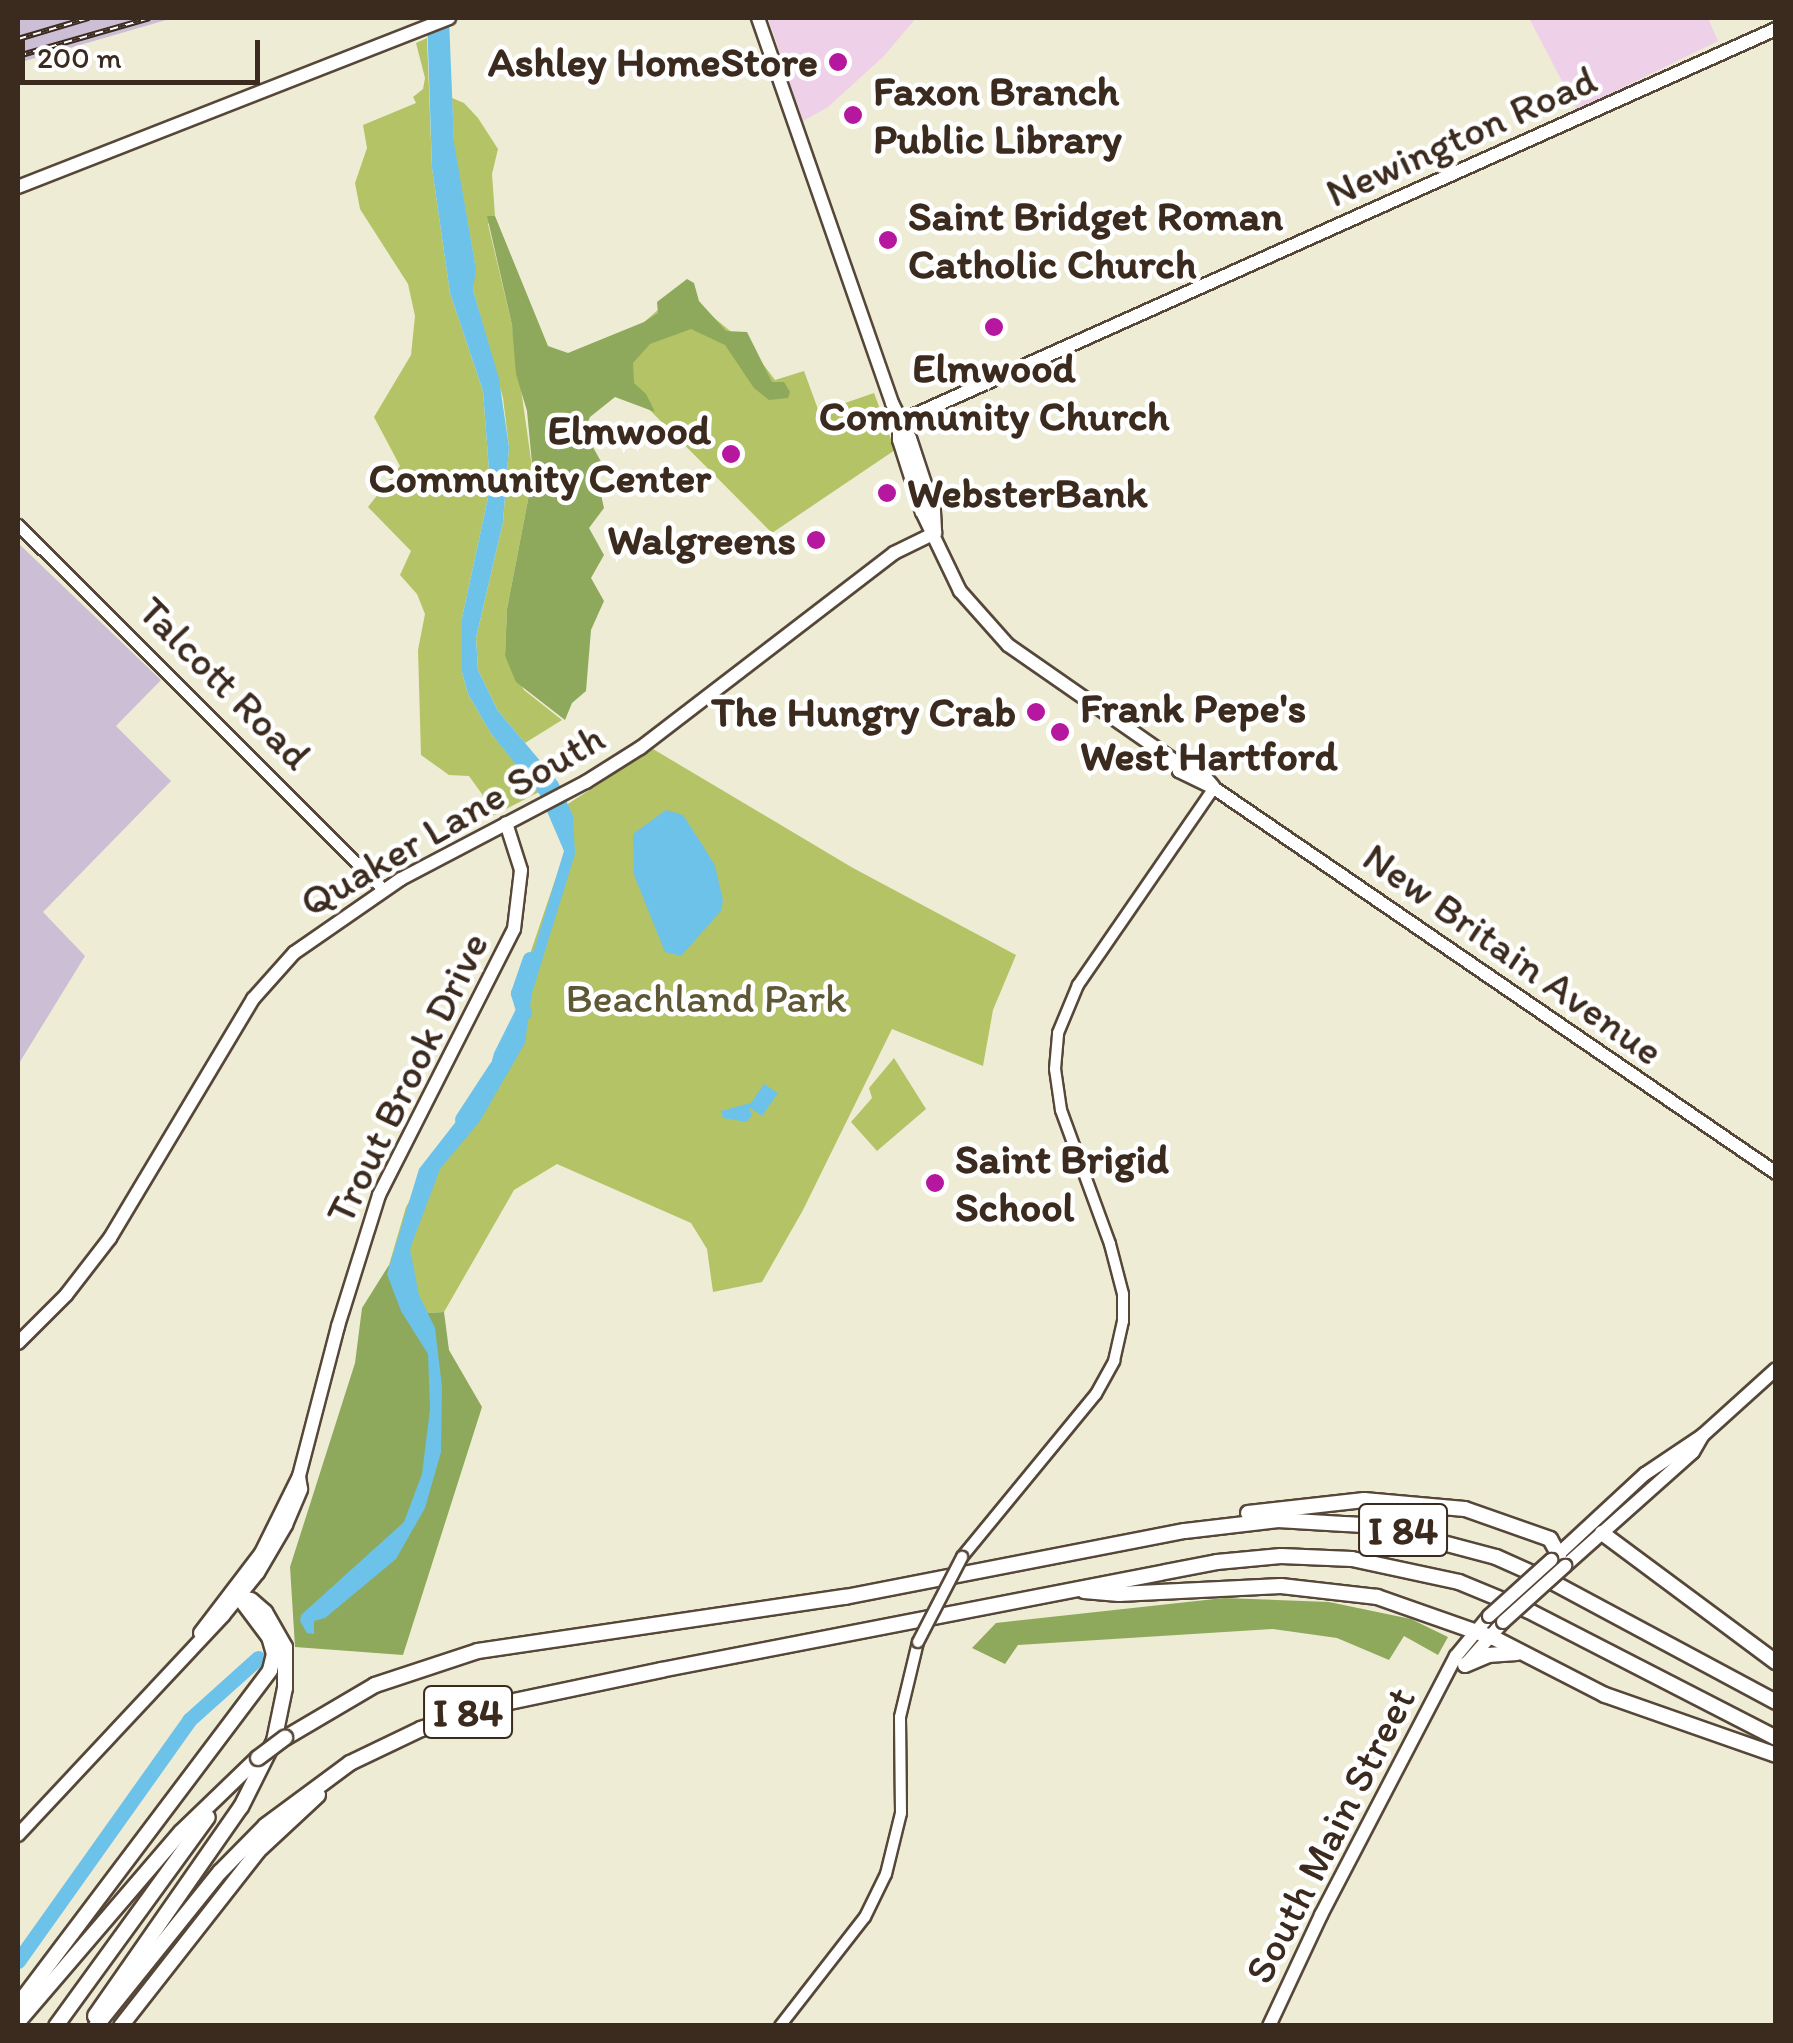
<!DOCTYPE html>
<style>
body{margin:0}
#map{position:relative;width:1793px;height:2043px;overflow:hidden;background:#efecd5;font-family:Itim,sans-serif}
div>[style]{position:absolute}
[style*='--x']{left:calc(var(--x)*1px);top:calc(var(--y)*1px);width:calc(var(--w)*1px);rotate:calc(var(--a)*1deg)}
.built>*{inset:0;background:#eed0e8}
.industrial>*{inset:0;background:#ccbed4}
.green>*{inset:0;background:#b3c366}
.forest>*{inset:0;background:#8ea95b}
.water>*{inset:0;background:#6dc2ea}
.river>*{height:15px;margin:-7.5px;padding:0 7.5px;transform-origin:7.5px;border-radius:7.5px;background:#6dc2ea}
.roads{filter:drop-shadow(2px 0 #564739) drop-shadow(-2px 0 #564739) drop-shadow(0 2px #564739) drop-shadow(0 -2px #564739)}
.minor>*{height:10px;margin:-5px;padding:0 5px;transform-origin:5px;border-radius:5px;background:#fff}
.major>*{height:12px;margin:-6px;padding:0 6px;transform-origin:6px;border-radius:6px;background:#fff}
.highway>*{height:14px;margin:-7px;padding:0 7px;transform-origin:7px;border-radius:7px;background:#fff}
.rail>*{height:6px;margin-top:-3px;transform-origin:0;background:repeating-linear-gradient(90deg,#fff 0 8px,#3b2a1e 0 16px);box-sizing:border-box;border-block:2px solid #3b2a1e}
.bridges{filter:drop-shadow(2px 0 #564739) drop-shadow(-2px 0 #564739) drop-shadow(0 2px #564739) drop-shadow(0 -2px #564739)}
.minor-bridge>*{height:10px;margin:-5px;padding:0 5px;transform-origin:5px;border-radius:5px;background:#fff}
.major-bridge>*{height:12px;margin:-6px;padding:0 6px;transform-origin:6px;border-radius:6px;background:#fff}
.highway-bridge>*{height:14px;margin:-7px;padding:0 7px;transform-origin:7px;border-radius:7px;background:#fff}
.dots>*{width:28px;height:28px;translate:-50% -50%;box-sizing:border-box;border:5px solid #fff;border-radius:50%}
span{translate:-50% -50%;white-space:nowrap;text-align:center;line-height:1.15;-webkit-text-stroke:9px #fff;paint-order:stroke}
.shield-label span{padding:2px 8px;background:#fff;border:2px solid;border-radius:8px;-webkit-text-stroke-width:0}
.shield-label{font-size:40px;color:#3b2a1e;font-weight:700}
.poi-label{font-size:42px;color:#3b2a1e;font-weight:700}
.right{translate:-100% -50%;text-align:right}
.left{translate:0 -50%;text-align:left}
.street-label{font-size:42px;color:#3b2a1e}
.park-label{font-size:42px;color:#5f5834}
.frame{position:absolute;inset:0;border:20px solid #3b2a1e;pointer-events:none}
.scale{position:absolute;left:20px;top:40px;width:240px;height:45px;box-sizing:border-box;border:5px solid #3b2a1e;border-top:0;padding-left:12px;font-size:30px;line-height:35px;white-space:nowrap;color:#3b2a1e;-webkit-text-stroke:8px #fff;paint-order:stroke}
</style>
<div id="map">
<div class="built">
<div style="clip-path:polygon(768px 18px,916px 18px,884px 56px,828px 107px,803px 121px)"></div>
<div style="clip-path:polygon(1529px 18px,1708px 18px,1718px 41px,1577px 110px)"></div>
</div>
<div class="industrial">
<div style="clip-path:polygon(18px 18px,173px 18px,18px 63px)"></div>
<div style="clip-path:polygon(18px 543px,161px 680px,116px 726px,171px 781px,43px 912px,85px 956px,18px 1065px)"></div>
</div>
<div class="green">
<div style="clip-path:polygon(427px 38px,432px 168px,450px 293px,483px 391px,489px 470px,489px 493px,462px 618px,462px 672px,468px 694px,490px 732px,539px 792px,489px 818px,482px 794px,469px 776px,449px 775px,421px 755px,418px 650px,425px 614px,417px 594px,400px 575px,411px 551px,368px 507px,400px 466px,374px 417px,411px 355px,415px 316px,408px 284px,360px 209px,355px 183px,367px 148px,363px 125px,416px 103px,413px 97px,423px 89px,425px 78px,416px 43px)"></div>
<div style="clip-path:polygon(452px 98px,464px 103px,478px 118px,498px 149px,492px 174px,495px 216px,488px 224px,512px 325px,533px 474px,507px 609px,505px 656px,524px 690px,562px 720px,525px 743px,498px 711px,478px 670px,476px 638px,503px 522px,509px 447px,503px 398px,473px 290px,475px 264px,454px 148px)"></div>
<div style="clip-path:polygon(680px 290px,751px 348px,775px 380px,804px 371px,819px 412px,874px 393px,895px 450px,772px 533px,601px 361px)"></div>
<div style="clip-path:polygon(653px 749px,853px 868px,1016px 955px,993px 1010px,983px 1066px,892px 1029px,803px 1210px,762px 1282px,713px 1292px,707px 1249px,691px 1223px,557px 1164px,514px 1190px,444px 1312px,411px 1314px,393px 1285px,389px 1265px,406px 1207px,488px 1071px,525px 1022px,517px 992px,566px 848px,557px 811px)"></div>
<div style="clip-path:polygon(894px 1058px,926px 1109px,877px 1151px,851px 1122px,872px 1098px,869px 1088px)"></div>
</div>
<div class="forest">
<div style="clip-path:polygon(487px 216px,495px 216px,548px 346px,568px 353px,644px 322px,658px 313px,657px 302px,687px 279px,694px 283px,699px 301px,726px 331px,747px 332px,772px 382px,784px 382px,790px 392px,788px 398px,769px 400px,754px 388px,725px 345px,691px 329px,650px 344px,633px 363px,634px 383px,646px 394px,655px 412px,615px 397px,590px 417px,584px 431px,604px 467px,598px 482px,604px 508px,589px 528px,604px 555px,591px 578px,604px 601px,591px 630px,586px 691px,572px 703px,565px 720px,516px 682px,505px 656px,507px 609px,533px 474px,527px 411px,516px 374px,512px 325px)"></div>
<div style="clip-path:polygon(389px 1265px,394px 1285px,411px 1314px,444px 1312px,449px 1350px,482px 1407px,403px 1655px,295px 1647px,290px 1567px,355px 1363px,362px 1308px)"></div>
<div style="clip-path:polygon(1224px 1598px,1329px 1602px,1411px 1619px,1448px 1637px,1438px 1655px,1404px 1636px,1389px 1660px,1337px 1638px,1273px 1629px,1018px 1645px,1005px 1664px,972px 1648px,996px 1623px)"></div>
</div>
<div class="water">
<div style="clip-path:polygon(427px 18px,449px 18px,454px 143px,476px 269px,473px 290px,499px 379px,509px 447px,503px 522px,476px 638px,478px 670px,498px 711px,558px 782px,573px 816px,575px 854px,532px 993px,525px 1043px,480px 1121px,440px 1169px,410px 1249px,419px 1295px,435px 1328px,442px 1387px,441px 1452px,425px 1508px,396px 1559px,325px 1618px,314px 1621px,314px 1634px,307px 1633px,300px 1621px,301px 1615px,404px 1522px,422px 1474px,430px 1409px,428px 1354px,401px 1311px,387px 1274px,419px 1169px,486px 1083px,494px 1053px,516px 1009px,564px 851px,540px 795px,490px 732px,468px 694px,462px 672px,462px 618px,489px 493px,489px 470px,483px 391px,450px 293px,432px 168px)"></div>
<div style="clip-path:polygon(666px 810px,683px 815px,703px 846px,715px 866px,723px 900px,721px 911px,681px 956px,665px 952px,634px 875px,633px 834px)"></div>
<div style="clip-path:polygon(764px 1084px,778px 1093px,762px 1116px,749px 1107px,752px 1115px,747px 1122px,723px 1118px,721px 1111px,751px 1103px)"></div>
</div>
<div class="river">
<div style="--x:524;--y:1013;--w:21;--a:-107"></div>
<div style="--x:518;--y:993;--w:36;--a:-71"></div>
<div style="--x:462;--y:1119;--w:62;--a:-56.8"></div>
<div style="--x:18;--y:1961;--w:296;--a:-54.6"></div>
<div style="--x:189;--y:1720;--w:93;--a:-41.9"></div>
</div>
<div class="roads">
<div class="minor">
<div style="--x:18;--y:525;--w:517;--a:44.92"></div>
<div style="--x:962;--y:1557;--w:211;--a:-50.6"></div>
<div style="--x:1096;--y:1394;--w:38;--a:-61"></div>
<div style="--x:1114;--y:1361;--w:41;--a:-77.3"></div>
<div style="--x:1123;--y:1321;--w:27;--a:-90"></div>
<div style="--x:1123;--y:1294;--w:52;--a:-104.6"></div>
<div style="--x:1110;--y:1244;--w:143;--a:-110.1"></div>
<div style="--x:1061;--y:1110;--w:41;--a:-98.3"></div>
<div style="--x:1055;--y:1069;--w:36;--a:-85"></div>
<div style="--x:1058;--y:1033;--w:52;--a:-67.4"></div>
<div style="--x:1078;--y:985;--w:239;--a:-55.4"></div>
<div style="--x:780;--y:2026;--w:138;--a:-52.1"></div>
<div style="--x:865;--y:1917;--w:48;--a:-64"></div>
<div style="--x:886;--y:1874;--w:63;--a:-76.2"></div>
<div style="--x:901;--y:1813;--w:96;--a:-90.6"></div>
<div style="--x:900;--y:1717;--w:77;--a:-76.5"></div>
</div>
<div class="major">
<div style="--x:758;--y:18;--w:408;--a:70.8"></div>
<div style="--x:892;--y:403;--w:39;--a:63"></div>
<div style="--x:910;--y:438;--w:77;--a:71.8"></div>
<div style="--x:934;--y:511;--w:19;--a:87"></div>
<div style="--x:18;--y:187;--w:463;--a:-21.4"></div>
<div style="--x:899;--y:422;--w:18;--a:90"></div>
<div style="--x:899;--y:440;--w:76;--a:72.3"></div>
<div style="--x:922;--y:512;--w:88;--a:64.3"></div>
<div style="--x:960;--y:591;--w:72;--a:48.4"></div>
<div style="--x:1008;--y:645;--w:207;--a:34.8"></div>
<div style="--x:1178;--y:763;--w:8;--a:83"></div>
<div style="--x:1179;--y:771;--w:39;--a:26"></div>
<div style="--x:1214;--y:788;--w:681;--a:34.41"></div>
<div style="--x:899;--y:422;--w:961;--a:-24.14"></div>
<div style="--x:1178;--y:763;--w:23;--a:20"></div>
<div style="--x:1200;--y:771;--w:20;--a:49"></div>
<div style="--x:18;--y:1343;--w:68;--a:-45"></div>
<div style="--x:66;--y:1295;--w:72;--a:-52.3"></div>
<div style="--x:110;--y:1238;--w:279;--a:-59.1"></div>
<div style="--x:253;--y:999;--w:62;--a:-48.3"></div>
<div style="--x:294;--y:953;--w:130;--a:-34.7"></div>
<div style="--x:401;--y:879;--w:209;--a:-27.7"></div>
<div style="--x:586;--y:782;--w:64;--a:-32.2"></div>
<div style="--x:640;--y:748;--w:320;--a:-37.5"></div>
<div style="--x:894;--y:553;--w:46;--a:-26"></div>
<div style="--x:1552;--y:1560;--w:127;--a:-42.8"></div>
<div style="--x:1645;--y:1474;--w:70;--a:-33.9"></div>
<div style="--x:1565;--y:1566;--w:171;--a:-41.7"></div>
<div style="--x:1693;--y:1452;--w:20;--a:-60"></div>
<div style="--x:1703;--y:1435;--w:98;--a:-42.1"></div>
<div style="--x:200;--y:1633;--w:101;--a:-52.7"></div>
<div style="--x:261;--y:1553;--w:86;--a:-63.7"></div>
<div style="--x:1465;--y:1665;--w:57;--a:-48.5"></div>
<div style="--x:18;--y:1835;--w:300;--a:-46.9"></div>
<div style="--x:223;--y:1616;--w:55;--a:-50.9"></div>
<div style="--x:258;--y:1573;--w:56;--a:-59.7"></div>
<div style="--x:286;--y:1525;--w:39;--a:-67"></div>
<div style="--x:301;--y:1489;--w:13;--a:-99"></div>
<div style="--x:299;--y:1476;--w:155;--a:-75.4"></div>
<div style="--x:338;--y:1326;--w:137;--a:-72.6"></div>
<div style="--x:379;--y:1195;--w:298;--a:-63.1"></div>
<div style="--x:514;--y:929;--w:59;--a:-83.2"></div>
<div style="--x:521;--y:870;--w:49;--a:-107.7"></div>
<div style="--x:1269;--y:2026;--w:123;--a:-64.9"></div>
<div style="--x:1321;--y:1915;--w:292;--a:-62.5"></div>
<div style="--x:1456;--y:1656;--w:52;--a:-50.5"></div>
</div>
<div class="highway">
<div style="--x:1248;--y:1513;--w:117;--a:-6.4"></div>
<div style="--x:1364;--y:1500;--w:101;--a:5.1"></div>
<div style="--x:1465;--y:1509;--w:90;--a:19.4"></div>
<div style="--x:1550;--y:1539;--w:18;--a:61"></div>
<div style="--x:1559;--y:1555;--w:23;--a:108"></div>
<div style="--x:1602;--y:1533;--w:217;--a:36.6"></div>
<div style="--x:1084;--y:1591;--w:35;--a:5"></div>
<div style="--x:1119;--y:1594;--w:162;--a:-2.8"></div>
<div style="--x:1281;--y:1586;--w:97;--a:6.5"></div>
<div style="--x:1377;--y:1597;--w:124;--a:19.3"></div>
<div style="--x:1494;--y:1638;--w:125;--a:27.2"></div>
<div style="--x:1605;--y:1695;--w:181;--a:19.3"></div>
<div style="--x:1465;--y:1665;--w:25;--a:-23"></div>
<div style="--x:1488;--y:1655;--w:29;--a:-4"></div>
<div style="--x:285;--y:1738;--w:104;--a:-30.5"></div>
<div style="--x:375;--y:1685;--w:108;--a:-18.3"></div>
<div style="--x:478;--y:1651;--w:371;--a:-8.4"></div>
<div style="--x:845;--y:1597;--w:346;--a:-11"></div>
<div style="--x:1185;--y:1531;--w:94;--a:-6.7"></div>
<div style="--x:1278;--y:1520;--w:101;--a:3.4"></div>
<div style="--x:1379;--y:1526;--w:121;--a:14.8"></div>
<div style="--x:1496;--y:1557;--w:64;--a:24.1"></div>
<div style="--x:1554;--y:1583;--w:252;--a:28.2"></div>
<div style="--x:18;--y:2005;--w:419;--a:-53"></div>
<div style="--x:270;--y:1670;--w:16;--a:-76"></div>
<div style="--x:274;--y:1654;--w:18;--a:-106"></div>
<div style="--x:269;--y:1637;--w:50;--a:-126.9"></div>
<div style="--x:95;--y:2016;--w:255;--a:-55.1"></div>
<div style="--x:241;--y:1807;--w:74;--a:-63.4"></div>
<div style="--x:274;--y:1741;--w:54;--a:-78.3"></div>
<div style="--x:285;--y:1688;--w:41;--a:-90"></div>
<div style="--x:285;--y:1647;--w:40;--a:-119.7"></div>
<div style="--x:265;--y:1612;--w:18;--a:-139"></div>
<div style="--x:251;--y:1600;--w:12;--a:-166"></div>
<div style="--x:18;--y:2022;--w:250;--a:-49.4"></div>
<div style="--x:181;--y:1832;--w:107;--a:-43.9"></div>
<div style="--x:56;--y:2026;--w:258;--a:-54"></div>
<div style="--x:96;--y:2026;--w:198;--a:-51.2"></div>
<div style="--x:220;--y:1872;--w:64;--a:-45.6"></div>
<div style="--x:265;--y:1826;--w:106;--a:-36.5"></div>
<div style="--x:350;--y:1763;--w:79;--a:-25.6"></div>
<div style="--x:421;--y:1729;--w:69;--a:-18.7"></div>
<div style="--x:486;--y:1707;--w:179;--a:-11.9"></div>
<div style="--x:661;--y:1670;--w:566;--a:-10.99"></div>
<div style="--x:1217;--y:1562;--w:64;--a:-5.4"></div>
<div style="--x:1281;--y:1556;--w:71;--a:2.4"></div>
<div style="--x:1352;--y:1559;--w:109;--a:12.1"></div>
<div style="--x:1459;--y:1582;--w:76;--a:22.5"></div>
<div style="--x:1529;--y:1611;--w:278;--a:27.2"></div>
<div style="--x:121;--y:2026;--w:222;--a:-51.9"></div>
<div style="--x:258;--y:1851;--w:82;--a:-43"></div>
</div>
</div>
<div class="rail">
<div style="--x:18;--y:39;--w:74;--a:-16.5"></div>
<div style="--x:18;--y:56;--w:137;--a:-16.1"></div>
</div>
<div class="bridges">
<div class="minor-bridge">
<div style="--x:918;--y:1642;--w:96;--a:-62.6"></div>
</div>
<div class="major-bridge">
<div style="--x:1489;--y:1616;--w:84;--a:-42.1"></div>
<div style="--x:1503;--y:1622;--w:84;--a:-42.1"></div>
</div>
<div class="highway-bridge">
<div style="--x:258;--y:1758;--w:34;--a:-37"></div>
</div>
</div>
<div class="dots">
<div style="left:838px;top:62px;background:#b5179e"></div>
<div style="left:853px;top:115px;background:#b5179e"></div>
<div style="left:888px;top:240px;background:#b5179e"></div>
<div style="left:994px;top:327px;background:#b5179e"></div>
<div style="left:731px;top:454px;background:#b5179e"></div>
<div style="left:887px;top:493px;background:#b5179e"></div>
<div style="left:816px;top:540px;background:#b5179e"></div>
<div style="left:1036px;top:712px;background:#b5179e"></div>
<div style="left:1060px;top:732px;background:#b5179e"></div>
<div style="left:935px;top:1183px;background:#b5179e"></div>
</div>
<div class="shield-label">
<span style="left:1403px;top:1530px">I 84</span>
<span style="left:468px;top:1712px">I 84</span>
</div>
<div class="poi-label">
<span class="right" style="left:818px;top:62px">Ashley HomeStore</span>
<span class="left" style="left:873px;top:115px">Faxon Branch<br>Public Library</span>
<span class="left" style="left:908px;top:240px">Saint Bridget Roman<br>Catholic Church</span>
<span style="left:994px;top:392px">Elmwood<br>Community Church</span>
<span class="right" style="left:711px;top:454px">Elmwood<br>Community Center</span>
<span class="left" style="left:907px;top:493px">WebsterBank</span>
<span class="right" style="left:796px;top:540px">Walgreens</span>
<span class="left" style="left:1080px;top:732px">Frank Pepe's<br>West Hartford</span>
<span class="right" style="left:1016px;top:712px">The Hungry Crab</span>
<span class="left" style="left:955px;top:1183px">Saint Brigid<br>School</span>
</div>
<div class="street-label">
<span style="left:1461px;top:136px;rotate:-24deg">Newington Road</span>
<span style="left:225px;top:683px;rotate:45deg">Talcott Road</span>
<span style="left:452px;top:820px;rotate:-30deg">Quaker Lane South</span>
<span style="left:1513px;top:954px;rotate:35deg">New Britain Avenue</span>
<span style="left:407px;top:1078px;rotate:-64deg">Trout Brook Drive</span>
<span style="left:1330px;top:1835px;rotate:-63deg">South Main Street</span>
</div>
<div class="park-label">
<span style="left:706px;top:998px">Beachland Park</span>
</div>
<div class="frame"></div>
<div class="scale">200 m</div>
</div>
